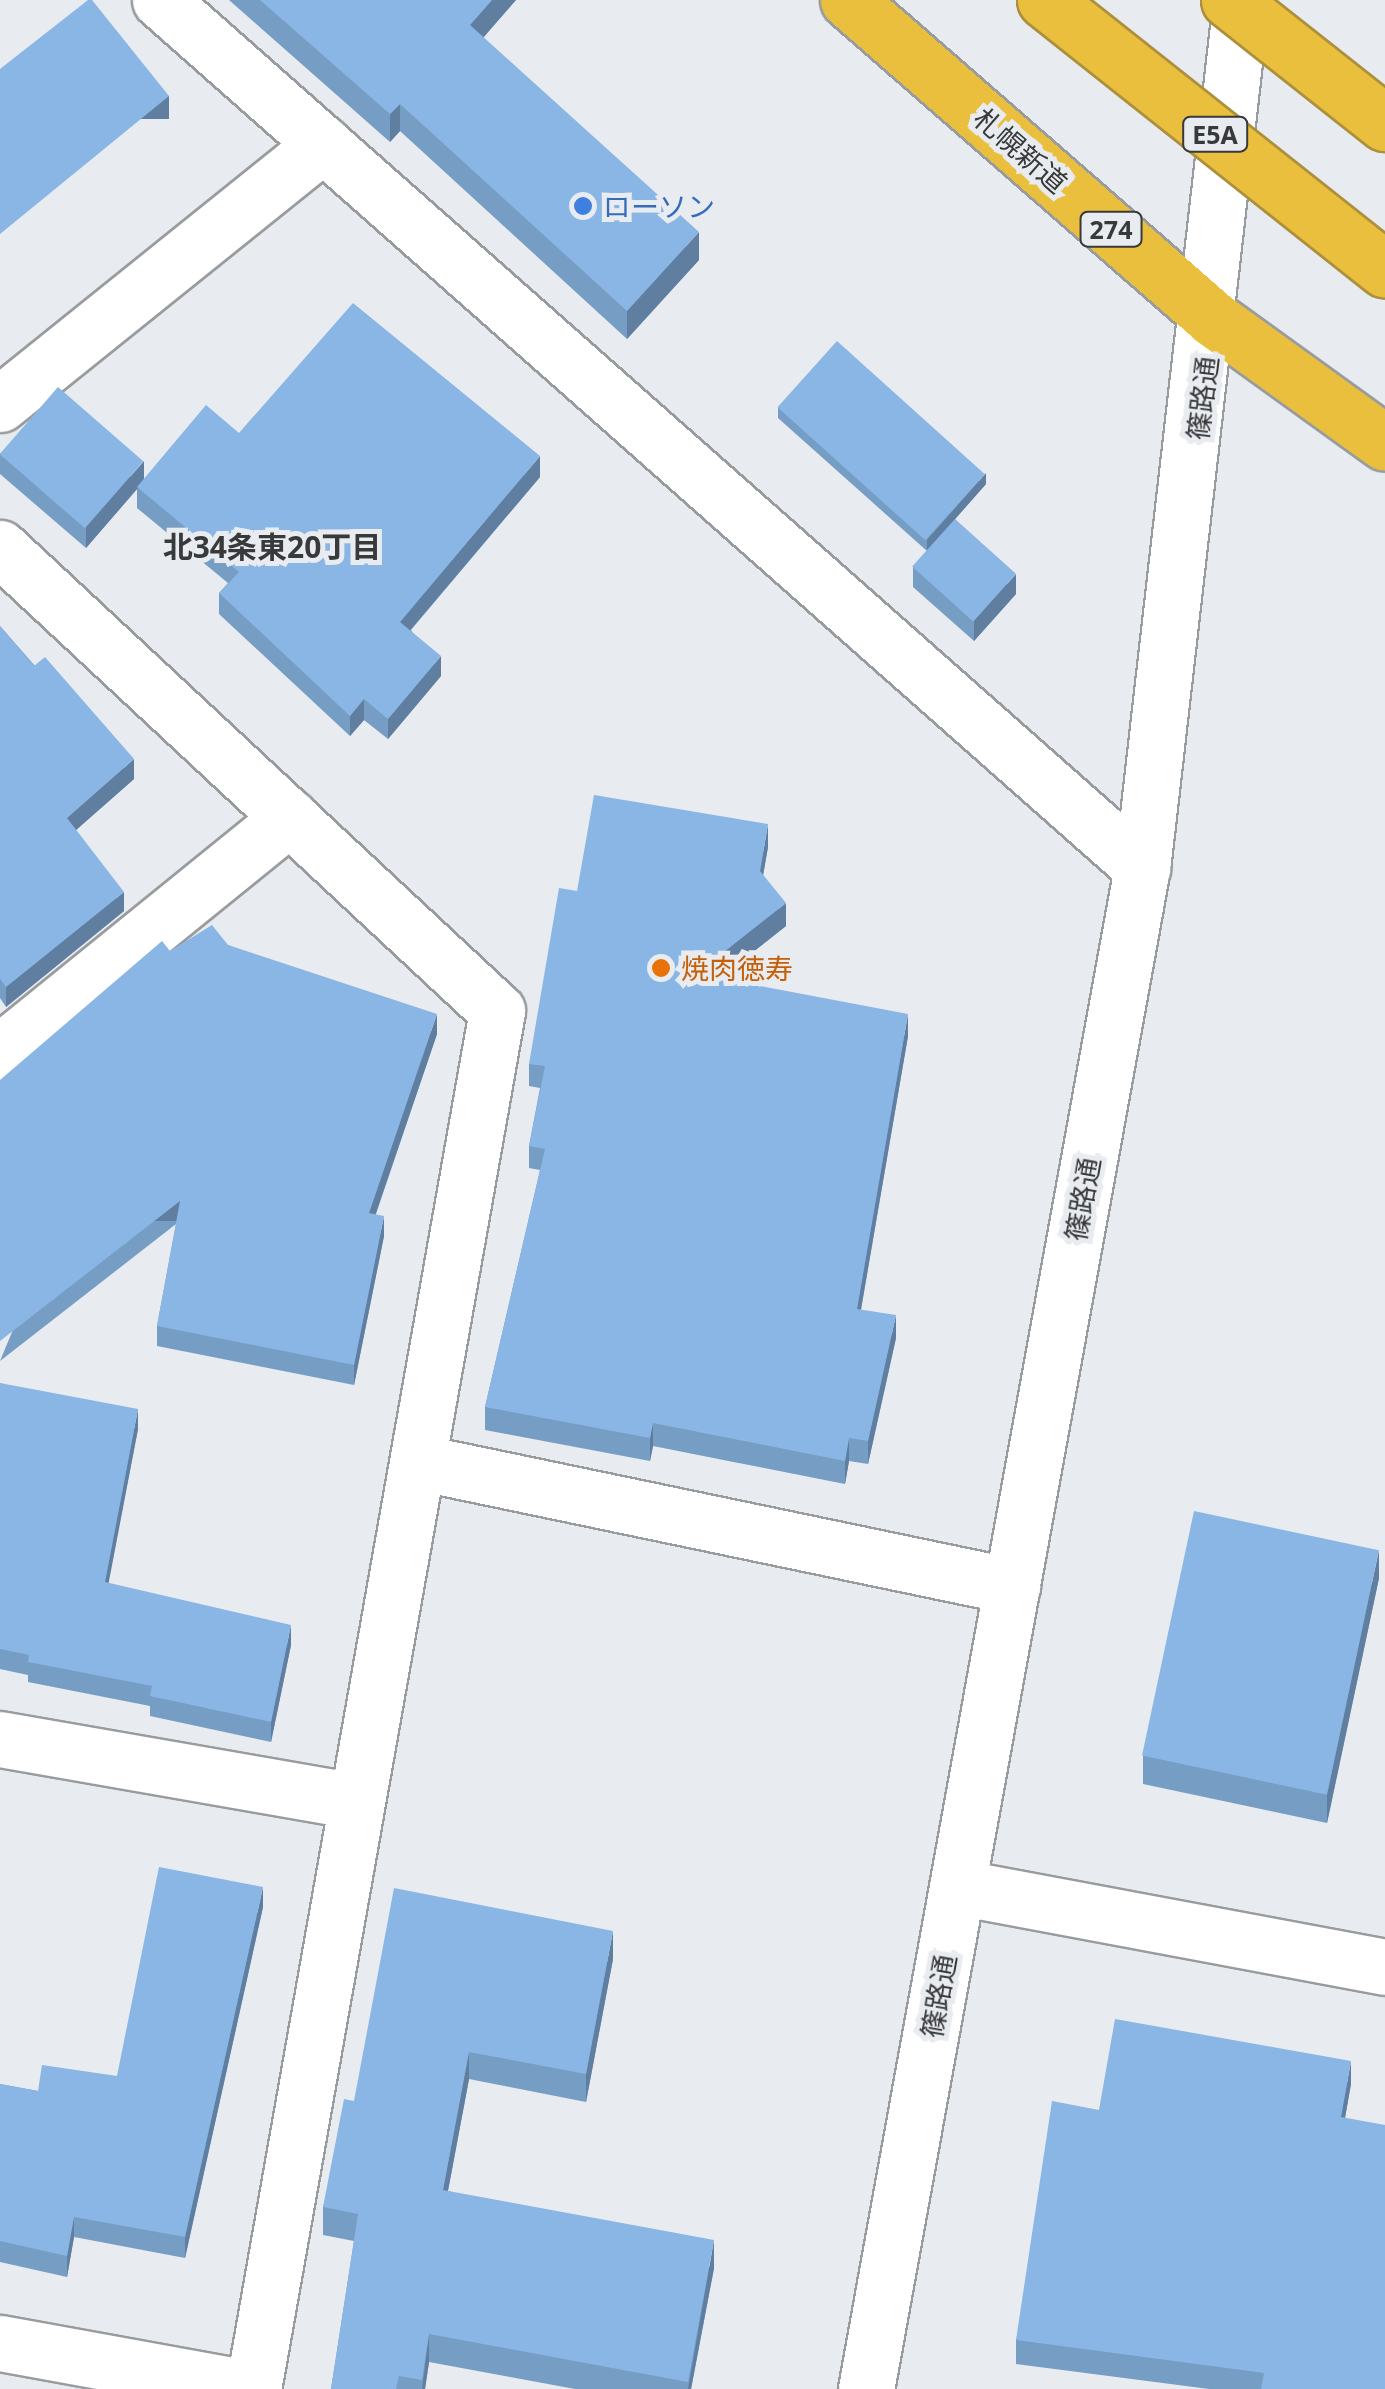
<!DOCTYPE html>
<meta charset="utf-8">
<style>
body{margin:0}
#map{position:relative;width:1385px;height:2389px;overflow:hidden;background:#e8ebef;font-family:"Noto Sans","Noto Sans JP",sans-serif}
div>[style]{position:absolute}
[style*='--x']{left:calc(var(--x)*1px);top:calc(var(--y)*1px);width:calc(var(--w)*1px);rotate:calc(var(--a)*1deg)}
.roads{filter:drop-shadow(2px 0 #999c9f) drop-shadow(-2px 0 #999c9f) drop-shadow(0 2px #999c9f) drop-shadow(0 -2px #999c9f)}
.minor>*{height:55px;margin:-27.5px;padding:0 27.5px;transform-origin:27.5px;border-radius:27.5px;background:#fff}
.highway>*{height:55px;margin:-27.5px;padding:0 27.5px;transform-origin:27.5px;border-radius:27.5px;background:#eabf3e}
.bridges{filter:drop-shadow(2px 0 #ac903d) drop-shadow(-2px 0 #ac903d) drop-shadow(0 2px #ac903d) drop-shadow(0 -2px #ac903d)}
.highway-bridge>*{height:55px;margin:-27.5px;padding:0 27.5px;transform-origin:27.5px;border-radius:27.5px;background:#eabf3e}
.wall>*{inset:0;background:#769dc4}
.shaded-wall>*{inset:0;background:#607fa0;transform-origin:0 0}
.building>*{inset:0;background:#89b6e4;transform-origin:0 0}
.dots>*{width:28px;height:28px;translate:-50% -50%;box-sizing:border-box;border:5px solid #e8ebef;border-radius:50%}
span{translate:-50% -50%;white-space:nowrap;text-align:center;line-height:1.15;-webkit-text-stroke:10px #e8ebef;paint-order:stroke}
.shield-label span{padding:2px 8px;background:#e8ebef;border:2px solid;border-radius:8px;-webkit-text-stroke-width:0}
.shield-label{font-size:25px;color:#38393a;font-weight:700}
.street-label{font-size:28px;color:#38393a}
.shop-label{font-size:28px;color:#366cbe}
.left{translate:0 -50%;text-align:left}
.food-label{font-size:28px;color:#c56008}
.neighbourhood-label{font-size:30px;color:#38393a;font-weight:700}
</style>
<div id="map">
<div class="roads">
<div class="minor">
<div style="--x:160;--y:0;--w:1311;--a:41.47"></div>
<div style="--x:0;--y:404;--w:415;--a:-38.8"></div>
<div style="--x:0;--y:548;--w:679;--a:42.97"></div>
<div style="--x:497;--y:1011;--w:1399;--a:100.04"></div>
<div style="--x:253;--y:2389;--w:257;--a:-169.7"></div>
<div style="--x:0;--y:1052;--w:373;--a:-39"></div>
<div style="--x:418;--y:1462;--w:607;--a:11.79"></div>
<div style="--x:0;--y:1739;--w:359;--a:9.9"></div>
<div style="--x:958;--y:1887;--w:434;--a:10.6"></div>
<div style="--x:866;--y:2389;--w:1546;--a:-79.72"></div>
<div style="--x:1142;--y:868;--w:874;--a:-83.49"></div>
</div>
<div class="highway">
<div style="--x:848;--y:0;--w:483;--a:41.1"></div>
<div style="--x:1212;--y:318;--w:213;--a:35.8"></div>
</div>
</div>
<div class="bridges">
<div class="highway-bridge">
<div style="--x:1045;--y:0;--w:434;--a:38.4"></div>
<div style="--x:1229;--y:0;--w:199;--a:38.3"></div>
</div>
</div>
<div class="wall">
<div style="clip-path:polygon(229px 0,516px 0,483px 37px,699px 260px,627px 339px,400px 131px,390px 142px)"></div>
<div style="clip-path:polygon(778px 407px,986px 484px,955px 519px,1016px 594px,974px 641px,913px 587px,913px 567px,927px 551px,778px 418px)"></div>
<div style="clip-path:polygon(239px 433px,540px 477px,411px 630px,441px 676px,388px 739px,364px 720px,350px 736px,219px 614px,219px 593px,228px 583px,137px 508px,137px 489px,86px 548px,0 474px,0 453px,144px 479px)"></div>
<div style="clip-path:polygon(0 626px,134px 779px,76px 830px,124px 911px,6px 1007px,0 998px)"></div>
<div style="clip-path:polygon(768px 847px,763px 875px,786px 926px,719px 979px,908px 1036px,861px 1310px,896px 1338px,868px 1464px,849px 1461px,845px 1484px,653px 1446px,650px 1461px,485px 1430px,485px 1407px,540px 1170px,529px 1168px,529px 1146px,540px 1088px,529px 1086px,529px 1064px)"></div>
<div style="clip-path:polygon(228px 945px,437px 1034px,376px 1214px,384px 1236px,354px 1385px,157px 1346px,157px 1326px,176px 1224px,0 1361px,170px 951px)"></div>
<div style="clip-path:polygon(0 1383px,138px 1429px,108px 1583px,291px 1645px,271px 1742px,150px 1716px,150px 1706px,28px 1682px,28px 1675px,0 1669px)"></div>
<div style="clip-path:polygon(1379px 1578px,1327px 1823px,1143px 1784px,1143px 1756px)"></div>
<div style="clip-path:polygon(263px 1907px,185px 2258px,74px 2237px,67px 2277px,0 2262px,0 2084px,38px 2091px,117px 2076px)"></div>
<div style="clip-path:polygon(613px 1959px,586px 2102px,469px 2079px,448px 2191px,714px 2268px,691px 2389px,575px 2389px,429px 2362px,425px 2389px,331px 2389px,354px 2241px,323px 2235px,323px 2207px,354px 2101px)"></div>
<div style="clip-path:polygon(1351px 2084px,1345px 2118px,1385px 2389px,1209px 2389px,1016px 2364px,1016px 2340px,1099px 2110px)"></div>
</div>
<div class="shaded-wall">
<div style="clip-path:polygon(492px 0,516px 0,470px 53px,470px 25px)"></div>
<div style="left:169px;top:96px;width:23px;height:218px;rotate:90deg"></div>
<div style="clip-path:polygon(400px 104px,400px 131px,390px 142px,390px 114px)"></div>
<div style="clip-path:polygon(699px 232px,699px 260px,627px 339px,627px 311px)"></div>
<div style="clip-path:polygon(540px 456px,540px 477px,400px 642px,400px 622px)"></div>
<div style="clip-path:polygon(144px 461px,144px 481px,86px 548px,86px 527px)"></div>
<div style="clip-path:polygon(986px 473px,986px 484px,927px 551px,927px 540px)"></div>
<div style="clip-path:polygon(1016px 574px,1016px 594px,974px 641px,974px 621px)"></div>
<div style="clip-path:polygon(441px 656px,441px 676px,388px 739px,388px 719px)"></div>
<div style="clip-path:polygon(364px 699px,364px 720px,350px 736px,350px 716px)"></div>
<div style="clip-path:polygon(134px 759px,134px 779px,67px 838px,67px 818px)"></div>
<div style="clip-path:polygon(768px 824px,768px 847px,760px 893px,760px 871px)"></div>
<div style="clip-path:polygon(124px 892px,124px 911px,6px 1007px,6px 987px)"></div>
<div style="clip-path:polygon(786px 903px,786px 926px,696px 997px,696px 974px)"></div>
<div style="clip-path:polygon(437px 1014px,437px 1034px,369px 1233px,369px 1213px)"></div>
<div style="clip-path:polygon(908px 1014px,908px 1036px,857px 1332px,857px 1309px)"></div>
<div style="left:180px;top:1201px;width:20px;height:228px;rotate:90deg"></div>
<div style="clip-path:polygon(384px 1216px,384px 1236px,354px 1385px,354px 1365px)"></div>
<div style="clip-path:polygon(896px 1315px,896px 1338px,868px 1464px,868px 1441px)"></div>
<div style="clip-path:polygon(138px 1409px,138px 1429px,105px 1602px,105px 1582px)"></div>
<div style="clip-path:polygon(653px 1423px,653px 1446px,650px 1461px,650px 1438px)"></div>
<div style="clip-path:polygon(849px 1438px,849px 1461px,845px 1484px,845px 1461px)"></div>
<div style="clip-path:polygon(1379px 1550px,1379px 1578px,1327px 1823px,1327px 1795px)"></div>
<div style="clip-path:polygon(291px 1625px,291px 1645px,271px 1742px,271px 1722px)"></div>
<div style="clip-path:polygon(263px 1887px,263px 1907px,185px 2258px,185px 2237px)"></div>
<div style="clip-path:polygon(613px 1931px,613px 1959px,586px 2102px,586px 2074px)"></div>
<div style="clip-path:polygon(469px 2052px,469px 2079px,443px 2217px,443px 2190px)"></div>
<div style="clip-path:polygon(1351px 2061px,1351px 2084px,1341px 2140px,1341px 2117px)"></div>
<div style="clip-path:polygon(74px 2217px,74px 2237px,67px 2277px,67px 2256px)"></div>
<div style="clip-path:polygon(714px 2240px,714px 2268px,691px 2389px,688px 2389px)"></div>
<div style="clip-path:polygon(429px 2334px,429px 2362px,425px 2389px,422px 2389px)"></div>
</div>
<div class="building">
<div style="clip-path:polygon(88px 0,92px 0,169px 96px,0 234px,0 69px)"></div>
<div style="clip-path:polygon(260px 0,492px 0,470px 25px,699px 232px,627px 311px,400px 104px,390px 114px)"></div>
<div style="clip-path:polygon(353px 303px,540px 456px,400px 622px,441px 656px,388px 719px,364px 699px,350px 716px,219px 593px,239px 572px,137px 487px,206px 405px,239px 433px)"></div>
<div style="left:837px;top:341px;width:199px;height:89px;rotate:42deg"></div>
<div style="left:58px;top:387px;width:113px;height:89px;rotate:41deg"></div>
<div style="left:955px;top:519px;width:82px;height:64px;rotate:42deg"></div>
<div style="clip-path:polygon(0 626px,34px 666px,45px 657px,134px 759px,67px 818px,124px 892px,6px 987px,0 979px)"></div>
<div style="clip-path:polygon(594px 795px,768px 824px,760px 871px,786px 903px,696px 974px,908px 1014px,857px 1309px,896px 1315px,868px 1441px,849px 1438px,845px 1461px,653px 1423px,650px 1438px,485px 1407px,545px 1149px,529px 1146px,545px 1066px,529px 1064px,559px 888px,577px 891px)"></div>
<div style="clip-path:polygon(212px 925px,228px 945px,437px 1014px,369px 1213px,384px 1216px,354px 1365px,157px 1326px,180px 1201px,0 1341px,0 1080px,162px 941px,170px 951px)"></div>
<div style="clip-path:polygon(0 1383px,138px 1409px,105px 1582px,291px 1625px,271px 1722px,150px 1696px,152px 1686px,28px 1662px,29px 1655px,0 1649px)"></div>
<div style="left:1194px;top:1511px;width:189px;height:250px;rotate:12deg"></div>
<div style="clip-path:polygon(159px 1867px,263px 1887px,185px 2237px,74px 2217px,67px 2256px,0 2241px,0 2084px,38px 2091px,42px 2065px,117px 2076px)"></div>
<div style="clip-path:polygon(394px 1888px,613px 1931px,586px 2074px,469px 2052px,443px 2190px,714px 2240px,688px 2382px,429px 2334px,422px 2380px,399px 2376px,396px 2389px,331px 2389px,358px 2214px,323px 2207px,344px 2099px,354px 2101px)"></div>
<div style="clip-path:polygon(1115px 2019px,1351px 2061px,1341px 2117px,1385px 2125px,1385px 2389px,1261px 2389px,1264px 2373px,1016px 2340px,1052px 2101px,1099px 2110px)"></div>
</div>
<div class="dots">
<div style="left:583px;top:206px;background:#3f7fe0"></div>
<div style="left:661px;top:968px;background:#e8710a"></div>
</div>
<div class="shield-label">
<span style="left:1215px;top:134px">E5A</span>
<span style="left:1111px;top:229px">274</span>
</div>
<div class="street-label">
<span style="left:1021px;top:150px;rotate:41deg">札幌新道</span>
<span style="left:1202px;top:398px;rotate:-83deg">篠路通</span>
<span style="left:1082px;top:1199px;rotate:-80deg">篠路通</span>
<span style="left:938px;top:1996px;rotate:-80deg">篠路通</span>
</div>
<div class="shop-label">
<span class="left" style="left:603px;top:206px">ローソン</span>
</div>
<div class="food-label">
<span class="left" style="left:681px;top:968px">焼肉徳寿</span>
</div>
<div class="neighbourhood-label">
<span style="left:272px;top:547px">北34条東20丁目</span>
</div>
</div>
